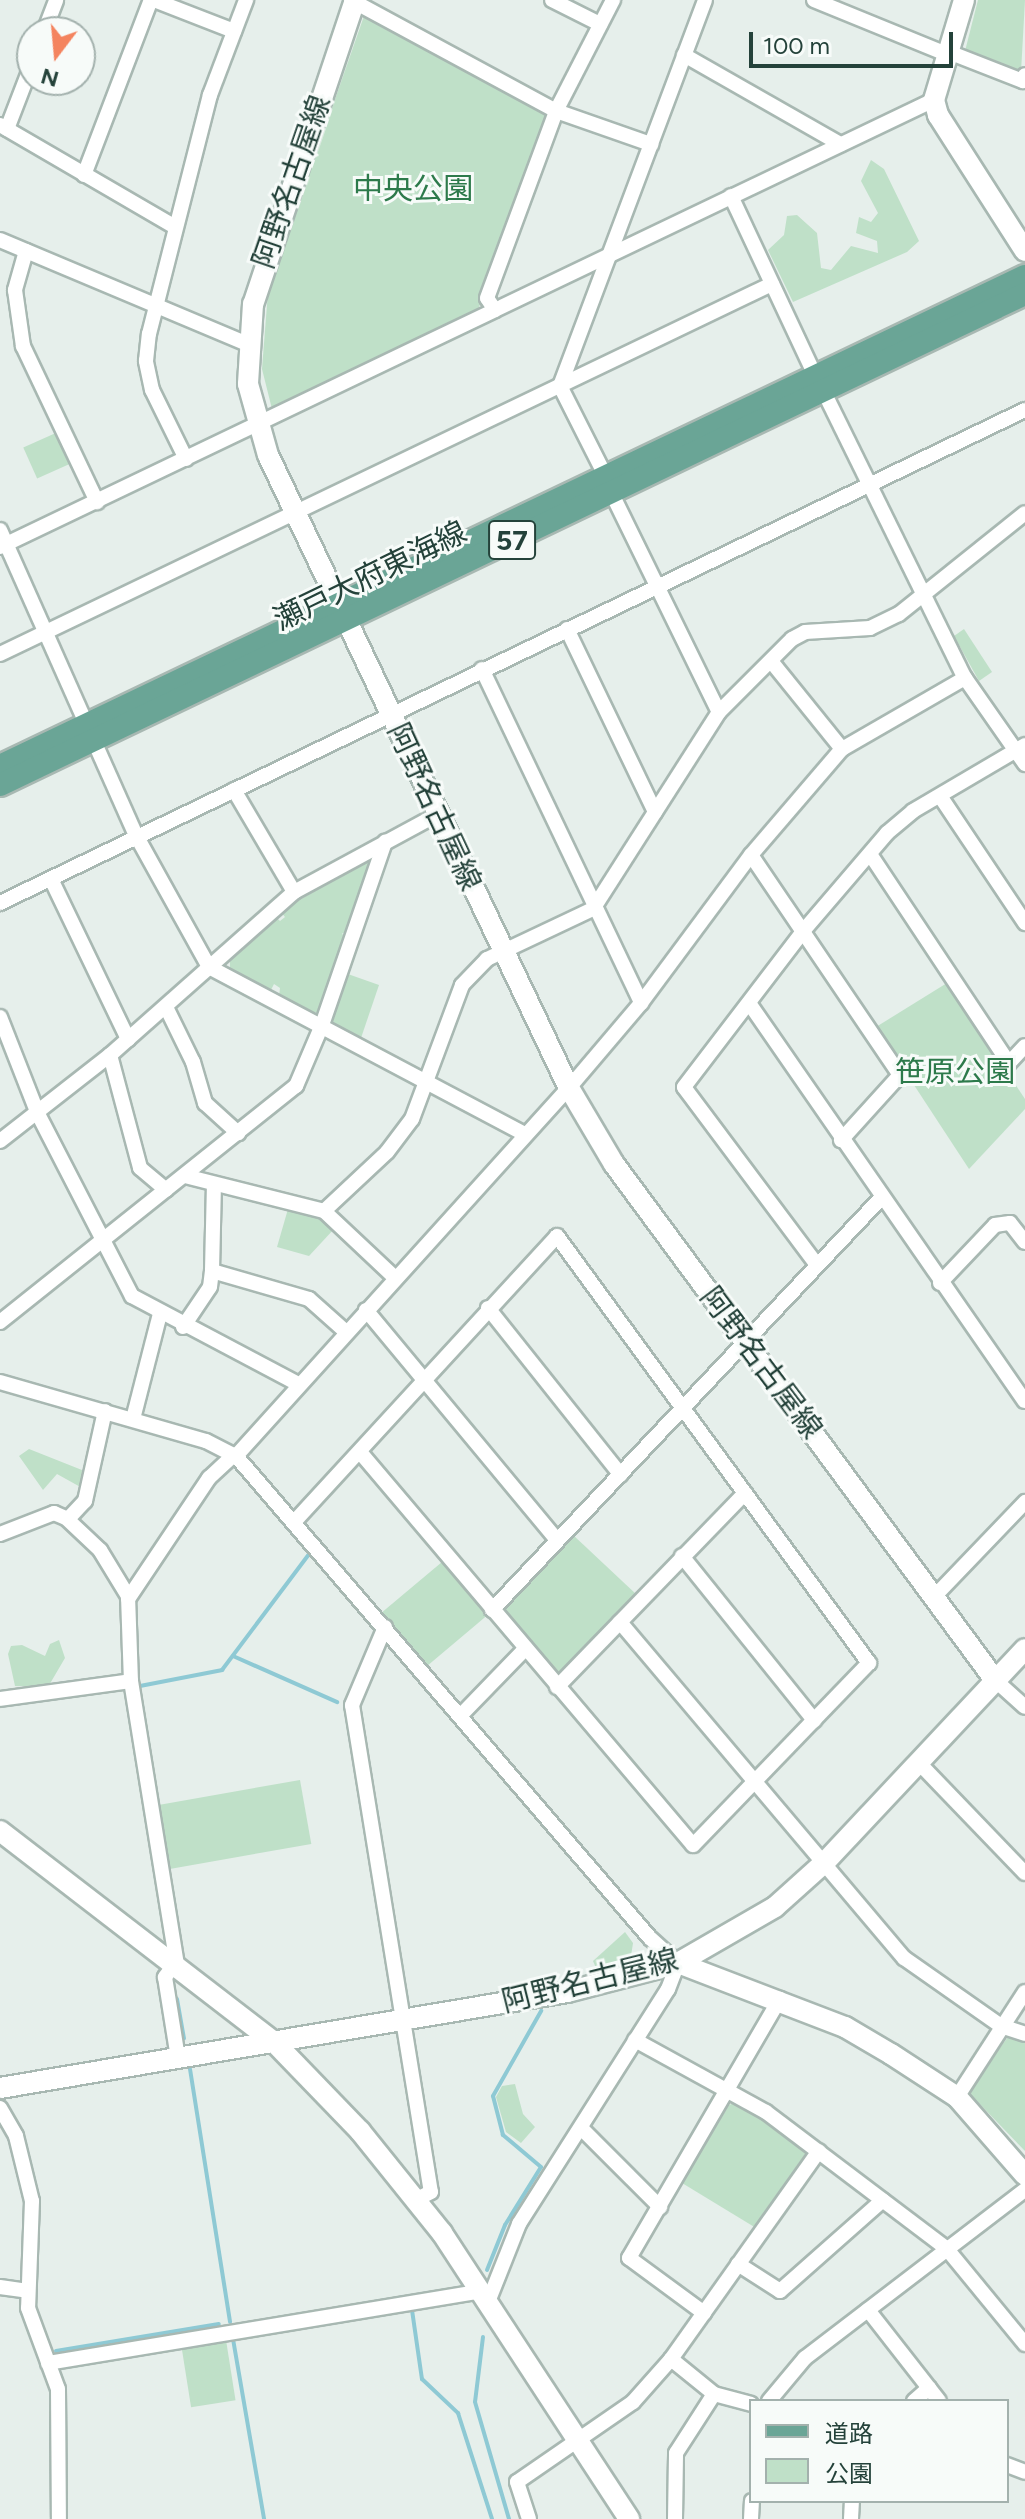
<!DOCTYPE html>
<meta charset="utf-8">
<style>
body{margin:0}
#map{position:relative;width:1025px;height:2519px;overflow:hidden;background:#e6efeb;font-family:Figtree,"Noto Sans JP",sans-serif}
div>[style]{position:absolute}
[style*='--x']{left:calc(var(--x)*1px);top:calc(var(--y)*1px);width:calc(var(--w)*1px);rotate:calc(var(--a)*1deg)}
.green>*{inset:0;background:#bfe0c8;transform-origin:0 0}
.stream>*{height:4px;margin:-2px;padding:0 2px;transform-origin:2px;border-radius:2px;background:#8ec9d4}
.roads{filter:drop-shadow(2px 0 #a8b8b2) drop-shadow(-2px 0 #a8b8b2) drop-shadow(0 2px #a8b8b2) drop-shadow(0 -2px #a8b8b2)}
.street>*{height:14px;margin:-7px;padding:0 7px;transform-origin:7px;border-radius:7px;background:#fff}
.secondary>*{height:20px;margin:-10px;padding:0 10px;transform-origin:10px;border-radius:10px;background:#fff}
.primary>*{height:22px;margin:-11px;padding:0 11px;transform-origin:11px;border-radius:11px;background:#6aa596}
span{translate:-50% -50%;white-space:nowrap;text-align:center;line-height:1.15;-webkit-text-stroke:6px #f7fbf9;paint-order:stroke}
.shield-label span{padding:2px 6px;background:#f7fbf9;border:2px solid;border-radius:6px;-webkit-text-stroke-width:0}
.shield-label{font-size:28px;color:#24423a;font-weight:700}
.street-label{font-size:30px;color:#24423a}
.park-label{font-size:30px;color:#2d7a4b}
.legend{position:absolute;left:749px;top:2399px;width:260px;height:104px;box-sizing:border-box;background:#f7fbf9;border:2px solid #a3b1ad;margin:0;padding:10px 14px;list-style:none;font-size:24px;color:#24423a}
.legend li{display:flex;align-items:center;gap:16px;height:40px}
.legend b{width:40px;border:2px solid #a3b1ad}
.north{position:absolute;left:16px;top:16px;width:80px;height:80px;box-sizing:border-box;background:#f7fbf9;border:2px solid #a3b1ad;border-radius:50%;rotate:196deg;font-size:22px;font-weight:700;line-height:32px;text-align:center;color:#24423a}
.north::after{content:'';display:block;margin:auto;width:28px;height:36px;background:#f4845f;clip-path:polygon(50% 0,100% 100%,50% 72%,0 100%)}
.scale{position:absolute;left:749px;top:32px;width:204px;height:36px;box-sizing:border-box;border:4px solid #24423a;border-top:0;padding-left:10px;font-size:24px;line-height:28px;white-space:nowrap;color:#24423a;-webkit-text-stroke:6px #f7fbf9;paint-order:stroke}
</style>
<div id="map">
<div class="green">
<div style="clip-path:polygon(978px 0,1025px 0,1021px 72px,964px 55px)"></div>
<div style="clip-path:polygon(364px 16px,545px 109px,548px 116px,478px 310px,272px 409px,262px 369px,268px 292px)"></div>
<div style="clip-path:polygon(871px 160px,884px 169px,919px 241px,907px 252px,793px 302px,768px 250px,784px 235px,787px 216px,797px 215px,817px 233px,821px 268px,831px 270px,851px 246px,878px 253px,877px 241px,856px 233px,859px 217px,871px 222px,878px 213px,861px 181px)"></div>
<div style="left:58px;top:432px;width:34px;height:38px;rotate:66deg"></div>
<div style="clip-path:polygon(964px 629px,992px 672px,979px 681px,954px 636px)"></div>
<div style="clip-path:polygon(367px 861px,373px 867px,348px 935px,342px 933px,346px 941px,320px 1012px,311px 1013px,279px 996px,280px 988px,274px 984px,270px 992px,230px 970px,230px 957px,275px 916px,280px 921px,285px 917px,280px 911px)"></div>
<div style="clip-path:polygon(345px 973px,379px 985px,361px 1038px,332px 1023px)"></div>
<div style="clip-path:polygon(947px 983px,1025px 1099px,1025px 1109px,969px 1169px,876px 1027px)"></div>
<div style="clip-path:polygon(288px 1209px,321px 1217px,334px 1229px,309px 1256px,277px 1247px)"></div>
<div style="clip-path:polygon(29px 1449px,87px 1472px,84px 1489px,57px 1474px,43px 1490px,19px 1456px)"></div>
<div style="clip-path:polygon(572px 1534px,637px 1595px,563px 1674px,556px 1672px,505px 1612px,505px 1604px)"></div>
<div style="left:442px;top:1562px;width:70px;height:79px;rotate:50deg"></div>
<div style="clip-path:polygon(59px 1640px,65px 1658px,48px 1687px,15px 1686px,8px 1654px,11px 1646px,22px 1645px,45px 1656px,50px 1644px)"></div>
<div style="left:300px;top:1780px;width:65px;height:148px;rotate:80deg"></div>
<div style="clip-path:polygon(625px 1932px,633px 1943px,631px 1956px,596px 1968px,593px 1961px)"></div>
<div style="clip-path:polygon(1008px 2037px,1025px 2040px,1025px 2151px,971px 2095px,971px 2087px)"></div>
<div style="clip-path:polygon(515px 2084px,523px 2114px,535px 2127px,521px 2143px,506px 2132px,496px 2097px,502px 2086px)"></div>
<div style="clip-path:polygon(737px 2102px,806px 2148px,808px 2156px,756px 2228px,682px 2183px,729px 2105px)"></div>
<div style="left:226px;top:2340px;width:61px;height:45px;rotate:81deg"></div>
</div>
<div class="stream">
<div style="--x:233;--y:1656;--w:114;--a:23.9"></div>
<div style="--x:140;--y:1686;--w:84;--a:-11"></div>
<div style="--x:222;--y:1670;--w:146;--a:-53.1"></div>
<div style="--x:177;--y:1999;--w:40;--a:80"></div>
<div style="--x:190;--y:2069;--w:256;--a:81"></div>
<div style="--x:487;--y:2270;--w:48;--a:-68.2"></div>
<div style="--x:505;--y:2225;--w:68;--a:-58.2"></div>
<div style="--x:541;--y:2167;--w:50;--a:-139.9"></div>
<div style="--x:503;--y:2135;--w:40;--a:-104.4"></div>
<div style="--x:493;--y:2096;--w:98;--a:-60.5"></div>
<div style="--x:412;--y:2310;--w:70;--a:81.8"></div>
<div style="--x:422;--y:2379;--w:50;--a:43.4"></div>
<div style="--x:458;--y:2413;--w:111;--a:72.2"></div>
<div style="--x:483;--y:2337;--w:65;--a:97"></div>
<div style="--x:475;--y:2402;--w:122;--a:73.8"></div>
<div style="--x:233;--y:2339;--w:183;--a:80.2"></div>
<div style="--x:56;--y:2351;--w:165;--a:-9.4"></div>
</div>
<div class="roads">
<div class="street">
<div style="--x:154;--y:0;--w:86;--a:21.2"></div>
<div style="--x:351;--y:0;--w:233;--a:28.4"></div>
<div style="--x:556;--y:111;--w:101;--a:19.2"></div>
<div style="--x:552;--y:0;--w:54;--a:26.6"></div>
<div style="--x:814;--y:0;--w:143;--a:22.2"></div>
<div style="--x:44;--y:32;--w:34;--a:-69"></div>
<div style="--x:946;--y:51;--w:83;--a:21.3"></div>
<div style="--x:1023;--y:81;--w:6;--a:-72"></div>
<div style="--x:684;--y:55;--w:180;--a:29.7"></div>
<div style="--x:0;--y:125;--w:203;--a:30.2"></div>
<div style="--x:7;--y:129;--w:70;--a:-69"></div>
<div style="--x:84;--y:175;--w:187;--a:-69.1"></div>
<div style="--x:731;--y:196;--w:198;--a:64.9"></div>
<div style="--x:0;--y:240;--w:269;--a:22.8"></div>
<div style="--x:26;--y:251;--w:41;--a:105.8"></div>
<div style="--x:15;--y:290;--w:57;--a:81.9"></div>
<div style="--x:23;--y:346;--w:173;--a:64.6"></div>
<div style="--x:495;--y:310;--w:14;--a:-124"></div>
<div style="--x:487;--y:298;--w:199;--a:-69.7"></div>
<div style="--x:556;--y:111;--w:125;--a:-62.8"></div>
<div style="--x:823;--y:390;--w:321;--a:63.8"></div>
<div style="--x:965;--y:678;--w:105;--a:55.1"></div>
<div style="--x:186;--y:459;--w:77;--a:-116.2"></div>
<div style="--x:152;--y:390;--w:30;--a:-102"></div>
<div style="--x:146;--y:361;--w:27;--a:-84"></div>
<div style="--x:149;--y:334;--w:247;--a:-75.7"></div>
<div style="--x:210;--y:95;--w:102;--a:-69.2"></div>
<div style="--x:605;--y:475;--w:100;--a:-116.8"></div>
<div style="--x:560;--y:386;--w:412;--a:-69.4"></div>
<div style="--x:611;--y:492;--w:245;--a:63.9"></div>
<div style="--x:0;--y:530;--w:336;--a:66"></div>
<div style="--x:137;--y:837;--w:149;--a:61"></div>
<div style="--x:209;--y:967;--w:357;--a:27.9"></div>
<div style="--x:0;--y:547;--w:1035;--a:-25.58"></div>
<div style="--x:567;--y:629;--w:203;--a:64.3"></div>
<div style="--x:0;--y:654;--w:856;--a:-25.61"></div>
<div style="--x:771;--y:661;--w:113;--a:51.1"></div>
<div style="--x:482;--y:669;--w:370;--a:64.5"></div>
<div style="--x:234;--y:790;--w:118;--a:59.5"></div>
<div style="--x:940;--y:796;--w:153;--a:56.2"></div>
<div style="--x:870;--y:854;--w:251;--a:56.4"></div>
<div style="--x:1009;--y:1063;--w:23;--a:-47"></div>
<div style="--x:751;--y:855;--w:266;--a:55.9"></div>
<div style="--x:900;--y:1075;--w:88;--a:132.2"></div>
<div style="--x:51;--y:879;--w:178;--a:64.3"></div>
<div style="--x:0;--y:903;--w:1137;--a:-25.69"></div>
<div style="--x:749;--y:1003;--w:484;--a:55.3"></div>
<div style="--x:166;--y:1007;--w:61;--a:63.9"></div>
<div style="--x:193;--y:1062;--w:43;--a:73.7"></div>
<div style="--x:205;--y:1103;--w:45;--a:42.3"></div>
<div style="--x:0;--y:1017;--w:104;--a:68.6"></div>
<div style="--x:38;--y:1114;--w:205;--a:62.7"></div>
<div style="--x:132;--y:1296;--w:188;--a:27.9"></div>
<div style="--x:110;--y:1055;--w:117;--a:75.1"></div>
<div style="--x:140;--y:1168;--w:34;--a:40"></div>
<div style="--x:0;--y:1141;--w:140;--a:-38"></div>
<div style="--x:110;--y:1055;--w:246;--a:-41.5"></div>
<div style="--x:294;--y:892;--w:164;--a:-28.4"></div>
<div style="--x:185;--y:1176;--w:143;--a:14.1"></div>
<div style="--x:324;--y:1211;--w:98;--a:43.3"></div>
<div style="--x:324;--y:1211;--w:86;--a:-43.1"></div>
<div style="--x:387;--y:1152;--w:41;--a:-52.9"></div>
<div style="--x:412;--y:1119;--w:143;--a:-69.5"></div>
<div style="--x:462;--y:985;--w:36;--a:-46"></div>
<div style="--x:487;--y:959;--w:117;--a:-25.3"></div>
<div style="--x:593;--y:909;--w:234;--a:-57.4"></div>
<div style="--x:719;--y:712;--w:103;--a:-45"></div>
<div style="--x:792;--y:639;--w:15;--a:-28"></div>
<div style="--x:805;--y:632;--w:65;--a:-3.5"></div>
<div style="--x:870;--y:628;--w:32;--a:-26"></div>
<div style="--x:899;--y:614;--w:161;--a:-38.7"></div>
<div style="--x:817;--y:1265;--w:222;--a:-126.8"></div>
<div style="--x:684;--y:1087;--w:198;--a:-52.6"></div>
<div style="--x:804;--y:930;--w:128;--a:-49.4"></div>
<div style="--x:887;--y:833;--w:34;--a:-40"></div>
<div style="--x:913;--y:811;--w:130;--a:-30.5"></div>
<div style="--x:212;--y:1271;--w:87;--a:-88.7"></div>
<div style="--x:940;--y:1283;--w:80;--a:-46.5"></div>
<div style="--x:995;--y:1225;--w:15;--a:-8"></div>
<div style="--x:1010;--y:1223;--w:24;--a:52"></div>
<div style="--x:488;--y:1308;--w:213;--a:51.5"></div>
<div style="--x:366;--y:1310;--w:299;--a:50.3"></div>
<div style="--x:0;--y:1322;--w:379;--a:-38.6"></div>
<div style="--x:296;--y:1086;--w:66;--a:-66.9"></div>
<div style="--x:322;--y:1025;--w:194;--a:-71"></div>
<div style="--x:183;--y:1327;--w:48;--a:-56"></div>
<div style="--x:210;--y:1287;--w:16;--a:-83"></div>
<div style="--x:212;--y:1271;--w:101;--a:16.1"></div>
<div style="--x:309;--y:1299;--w:50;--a:41.7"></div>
<div style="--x:0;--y:1382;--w:214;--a:16"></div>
<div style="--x:206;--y:1441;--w:34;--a:27"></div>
<div style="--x:236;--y:1456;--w:635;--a:49.34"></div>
<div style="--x:650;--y:1938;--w:38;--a:42"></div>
<div style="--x:678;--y:1963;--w:28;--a:111"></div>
<div style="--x:668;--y:1989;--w:278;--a:122.4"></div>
<div style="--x:519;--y:2224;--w:84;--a:111.7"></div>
<div style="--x:133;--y:1419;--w:108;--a:-75.6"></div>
<div style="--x:236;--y:1456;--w:496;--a:-47.9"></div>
<div style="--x:569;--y:1088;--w:111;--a:-49.7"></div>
<div style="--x:641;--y:1003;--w:184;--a:-53.4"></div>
<div style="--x:751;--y:855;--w:140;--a:-49.4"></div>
<div style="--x:842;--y:749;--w:142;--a:-30"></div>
<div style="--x:68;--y:1519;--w:25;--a:-47"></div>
<div style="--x:85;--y:1501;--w:92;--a:-77.5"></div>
<div style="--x:295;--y:1521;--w:387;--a:-47.4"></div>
<div style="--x:557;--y:1236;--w:529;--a:53.85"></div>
<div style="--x:869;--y:1663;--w:253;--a:134"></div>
<div style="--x:693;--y:1845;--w:515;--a:-130.28"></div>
<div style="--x:0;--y:1534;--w:58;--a:-21.3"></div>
<div style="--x:54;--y:1513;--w:13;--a:23"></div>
<div style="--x:66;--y:1518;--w:47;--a:43.3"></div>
<div style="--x:100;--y:1550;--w:54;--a:58.7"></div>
<div style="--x:128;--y:1596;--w:85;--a:88"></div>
<div style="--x:131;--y:1681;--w:293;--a:80.8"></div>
<div style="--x:682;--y:1556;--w:211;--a:51.2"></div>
<div style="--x:934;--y:1597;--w:132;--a:-46.2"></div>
<div style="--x:128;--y:1599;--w:146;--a:-56.2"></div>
<div style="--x:209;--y:1478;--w:34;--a:-43"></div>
<div style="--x:492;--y:1610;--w:567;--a:-46.64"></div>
<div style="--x:620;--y:1622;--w:440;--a:49.8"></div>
<div style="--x:904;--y:1958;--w:118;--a:35"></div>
<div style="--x:1001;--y:2026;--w:25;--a:18"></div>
<div style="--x:385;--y:1627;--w:85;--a:112.9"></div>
<div style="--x:352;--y:1705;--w:493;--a:80.8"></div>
<div style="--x:431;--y:2192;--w:16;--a:153"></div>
<div style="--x:995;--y:1680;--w:40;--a:42"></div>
<div style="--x:557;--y:1687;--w:270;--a:-45.9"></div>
<div style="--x:0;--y:1699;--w:132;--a:-7.8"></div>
<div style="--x:462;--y:1714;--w:91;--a:-45.9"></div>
<div style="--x:918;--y:1762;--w:154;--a:46.1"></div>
<div style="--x:173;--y:1966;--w:14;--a:126"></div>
<div style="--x:165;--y:1977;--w:82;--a:80.9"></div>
<div style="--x:635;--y:2040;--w:149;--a:28.8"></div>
<div style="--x:766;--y:2112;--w:227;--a:37.1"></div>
<div style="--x:947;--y:2249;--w:123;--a:50.6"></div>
<div style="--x:957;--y:2097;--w:125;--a:-57.1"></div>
<div style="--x:0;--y:2108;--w:32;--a:60"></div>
<div style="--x:16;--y:2136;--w:67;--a:76.2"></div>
<div style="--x:32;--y:2201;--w:107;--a:92.1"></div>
<div style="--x:28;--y:2308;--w:86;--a:69.7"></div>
<div style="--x:58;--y:2389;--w:130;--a:89.6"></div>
<div style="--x:581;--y:2128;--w:112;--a:45"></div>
<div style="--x:738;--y:2264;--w:50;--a:32.7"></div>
<div style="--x:780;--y:2291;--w:137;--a:-41.5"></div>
<div style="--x:0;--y:2287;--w:28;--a:8"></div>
<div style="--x:868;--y:2310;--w:115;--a:52"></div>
<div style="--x:704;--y:2313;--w:93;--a:-143.7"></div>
<div style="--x:629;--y:2258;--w:300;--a:-59.8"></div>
<div style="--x:671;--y:2359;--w:55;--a:39.1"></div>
<div style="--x:714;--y:2394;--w:38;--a:15"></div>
<div style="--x:48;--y:2363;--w:439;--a:-9.4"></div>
<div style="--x:769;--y:2401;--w:56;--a:-50.1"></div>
<div style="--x:805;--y:2358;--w:277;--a:-37.4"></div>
<div style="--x:914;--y:2401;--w:20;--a:-41"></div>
<div style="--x:1007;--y:2465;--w:19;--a:21"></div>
<div style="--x:529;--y:2519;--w:39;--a:-108"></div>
<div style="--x:517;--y:2482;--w:141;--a:-34.6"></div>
<div style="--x:633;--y:2402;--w:57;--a:-48.5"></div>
<div style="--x:671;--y:2359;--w:255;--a:-54.6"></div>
<div style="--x:675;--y:2519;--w:66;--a:-89.1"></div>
<div style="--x:676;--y:2453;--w:70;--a:-57.2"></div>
<div style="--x:751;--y:2519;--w:18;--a:-87"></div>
<div style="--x:851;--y:2519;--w:18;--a:-87"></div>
</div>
<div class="secondary">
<div style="--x:355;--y:0;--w:321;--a:108.5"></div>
<div style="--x:253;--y:304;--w:80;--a:93.6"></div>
<div style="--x:248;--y:384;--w:74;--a:74.3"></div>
<div style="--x:268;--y:455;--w:701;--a:64.57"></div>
<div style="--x:569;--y:1088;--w:88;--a:59.4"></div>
<div style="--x:614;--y:1164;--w:641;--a:53.56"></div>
<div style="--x:964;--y:0;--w:104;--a:106.7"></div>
<div style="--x:934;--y:100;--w:16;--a:75"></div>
<div style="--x:938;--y:115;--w:161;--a:57.4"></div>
<div style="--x:0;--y:1831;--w:346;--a:37.6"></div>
<div style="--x:274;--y:2042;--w:124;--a:46"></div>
<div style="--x:360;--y:2131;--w:131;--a:51.2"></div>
<div style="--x:442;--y:2233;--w:342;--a:56.8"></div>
<div style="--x:678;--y:1963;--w:179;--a:21"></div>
<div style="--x:845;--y:2027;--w:53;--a:30.4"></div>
<div style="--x:891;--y:2054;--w:79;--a:33.1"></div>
<div style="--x:957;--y:2097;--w:103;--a:48.9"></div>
<div style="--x:0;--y:2088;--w:575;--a:-9.61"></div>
<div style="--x:567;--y:1992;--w:115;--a:-14.6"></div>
<div style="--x:678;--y:1963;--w:112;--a:-30"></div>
<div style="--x:775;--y:1907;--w:67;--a:-42"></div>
<div style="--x:825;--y:1862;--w:292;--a:-46.8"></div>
</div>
<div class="primary">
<div style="--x:0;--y:766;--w:1136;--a:-25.55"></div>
<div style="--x:0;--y:785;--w:1137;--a:-25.6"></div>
</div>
</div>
<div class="shield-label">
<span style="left:512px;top:540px">57</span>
</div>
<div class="street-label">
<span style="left:292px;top:182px;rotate:-71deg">阿野名古屋線</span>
<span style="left:370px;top:576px;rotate:-26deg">瀬戸大府東海線</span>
<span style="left:434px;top:807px;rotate:65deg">阿野名古屋線</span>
<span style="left:761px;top:1363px;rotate:53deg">阿野名古屋線</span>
<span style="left:590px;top:1981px;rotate:-14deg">阿野名古屋線</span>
</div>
<div class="park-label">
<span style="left:413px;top:189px">中央公園</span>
<span style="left:955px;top:1072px">笹原公園</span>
</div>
<ul class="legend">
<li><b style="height:10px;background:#6aa596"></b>道路</li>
<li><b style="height:22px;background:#bfe0c8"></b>公園</li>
</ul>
<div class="north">N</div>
<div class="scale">100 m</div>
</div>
